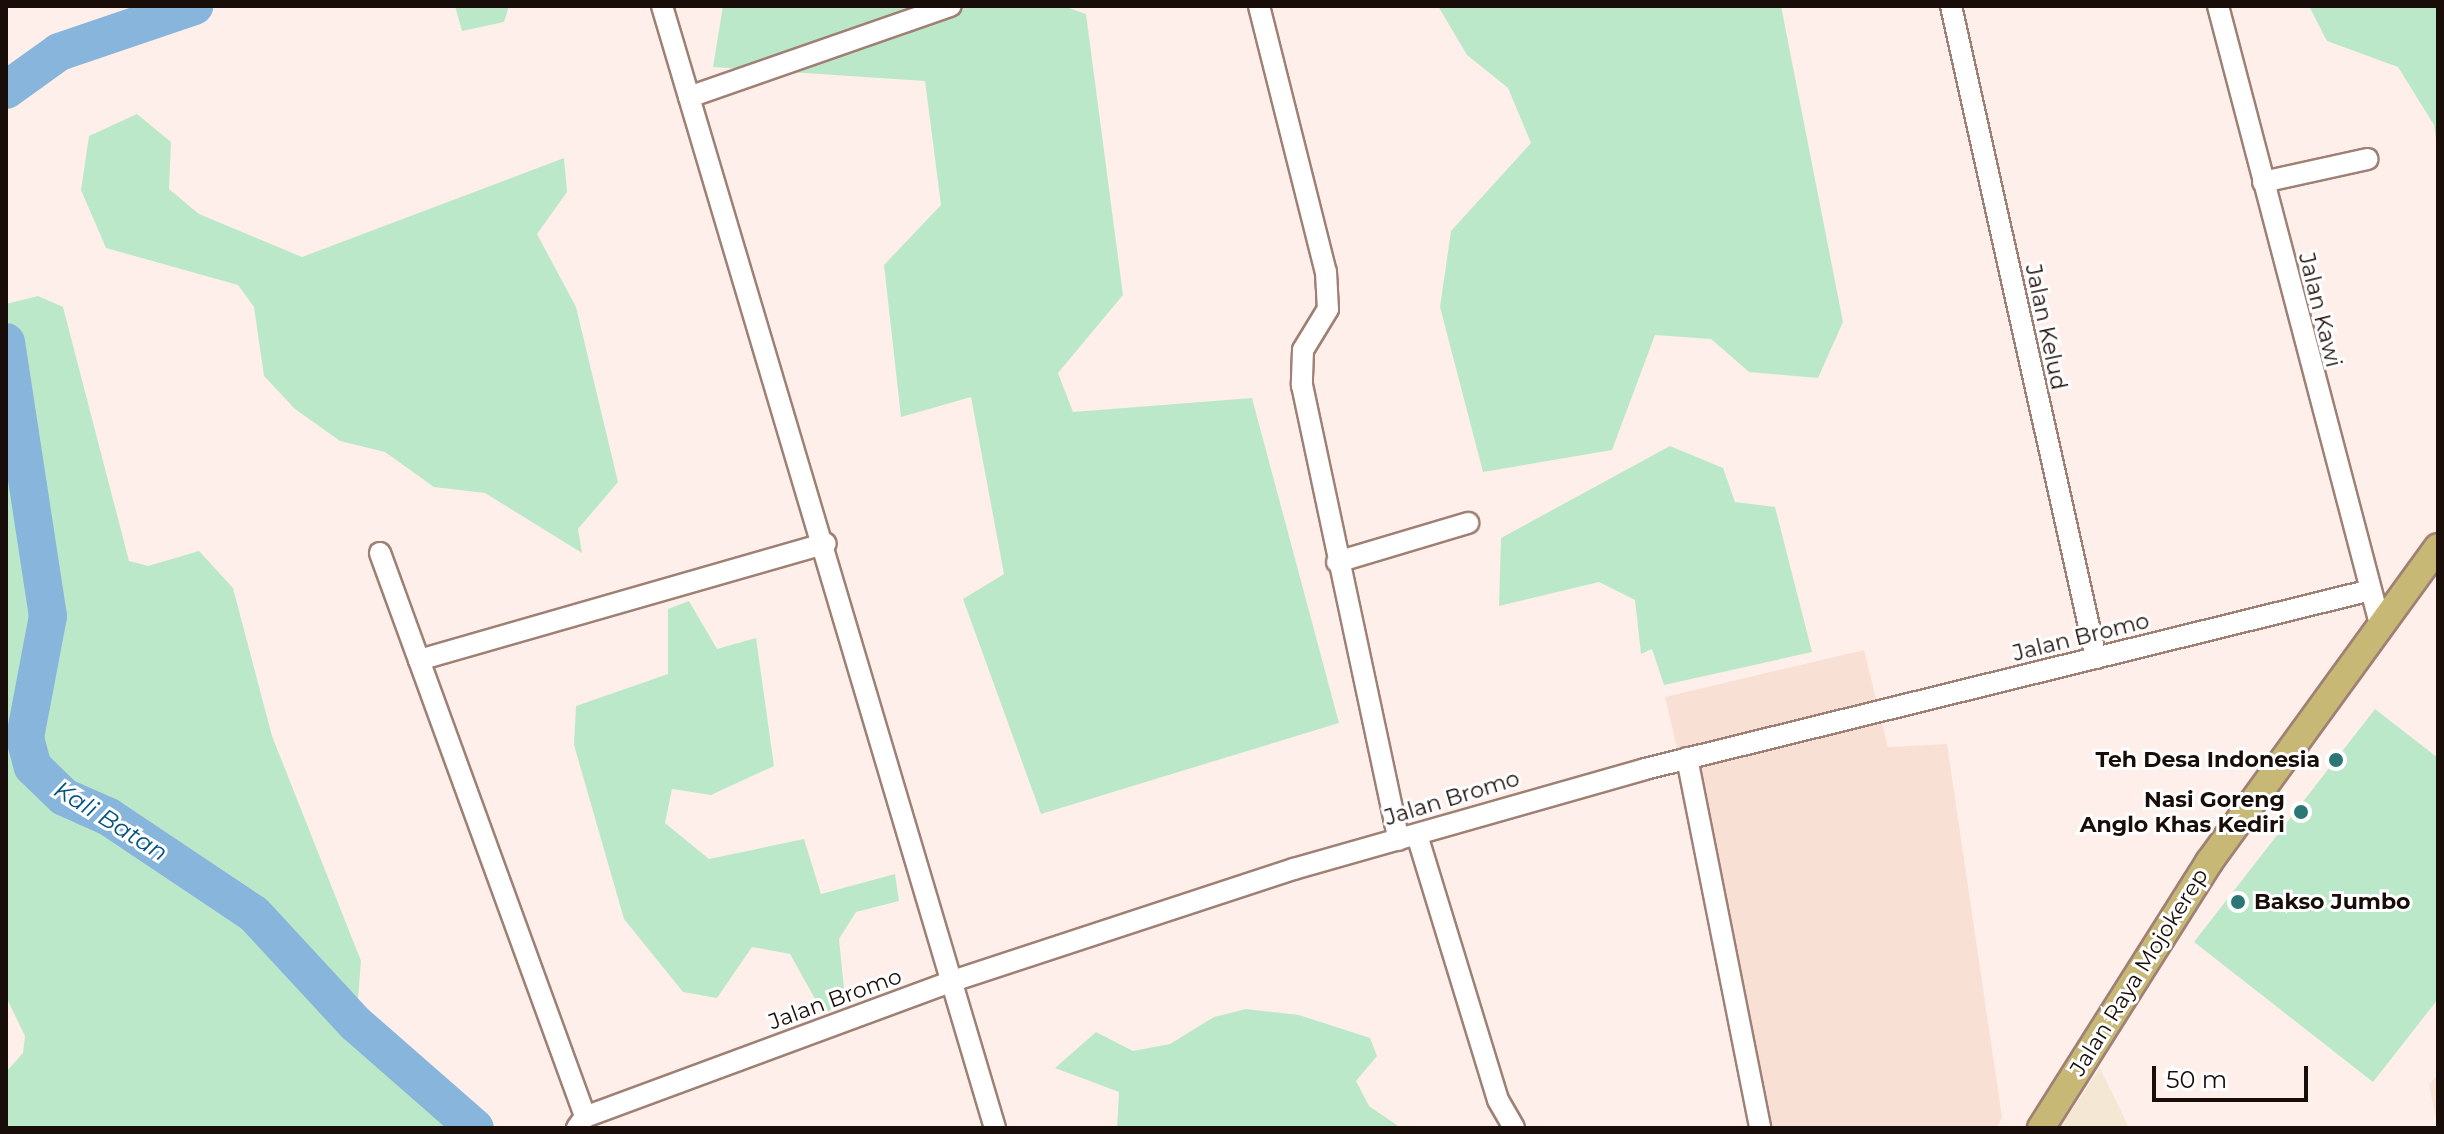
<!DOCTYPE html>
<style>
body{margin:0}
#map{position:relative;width:2444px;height:1134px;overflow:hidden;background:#feefea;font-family:Montserrat,sans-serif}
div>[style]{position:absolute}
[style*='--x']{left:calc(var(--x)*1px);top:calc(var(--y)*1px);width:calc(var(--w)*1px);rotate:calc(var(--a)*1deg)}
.commercial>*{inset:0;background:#f4e7d3}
.built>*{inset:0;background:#f9e0d5}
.education>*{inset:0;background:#f9e4d6}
.green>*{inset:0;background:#bce8ca}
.river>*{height:38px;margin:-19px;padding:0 19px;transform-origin:19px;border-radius:19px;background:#87b5dc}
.roads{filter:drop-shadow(2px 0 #9f8074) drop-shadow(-2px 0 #9f8074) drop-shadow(0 2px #9f8074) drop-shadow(0 -2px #9f8074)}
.minor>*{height:20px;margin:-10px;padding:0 10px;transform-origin:10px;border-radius:10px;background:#fff}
.major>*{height:26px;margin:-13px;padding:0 13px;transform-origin:13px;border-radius:13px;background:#c7b875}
.dots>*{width:22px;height:22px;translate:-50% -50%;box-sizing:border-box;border:4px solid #fff;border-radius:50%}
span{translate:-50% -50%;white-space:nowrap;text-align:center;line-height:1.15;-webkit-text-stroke:6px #fff;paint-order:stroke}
.street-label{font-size:22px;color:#190d09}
.poi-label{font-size:22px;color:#190d09;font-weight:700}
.right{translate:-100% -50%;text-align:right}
.left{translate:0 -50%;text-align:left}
.water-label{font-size:24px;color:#035484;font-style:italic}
.frame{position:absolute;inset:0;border:8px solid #190d09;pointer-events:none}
.scale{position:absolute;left:2152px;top:1066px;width:156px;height:36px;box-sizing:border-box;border:4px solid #190d09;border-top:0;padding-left:10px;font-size:24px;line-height:28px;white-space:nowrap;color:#190d09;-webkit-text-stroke:6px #fff;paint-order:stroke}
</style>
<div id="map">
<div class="commercial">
<div style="clip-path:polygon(2100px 1068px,2129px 1128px,2060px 1128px)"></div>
</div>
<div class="built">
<div style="clip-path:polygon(1864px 650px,1888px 747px,1947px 744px,2002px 1117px,1997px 1128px,1765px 1128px,1665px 697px)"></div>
</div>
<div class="education">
<div style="clip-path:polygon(2438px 1074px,2438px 1128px,2429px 1085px)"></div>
</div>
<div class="green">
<div style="clip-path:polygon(455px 6px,509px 6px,504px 22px,462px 31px)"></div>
<div style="clip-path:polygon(723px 6px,1063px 6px,1086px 14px,1123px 295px,1058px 373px,1073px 412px,1252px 398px,1339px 723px,1041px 814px,963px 599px,1004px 574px,971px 397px,901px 417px,884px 265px,941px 205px,925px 81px,713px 67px)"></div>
<div style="clip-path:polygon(1438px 6px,1781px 6px,1843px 322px,1818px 378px,1749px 372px,1711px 339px,1655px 335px,1612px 450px,1483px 472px,1440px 307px,1451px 231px,1531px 143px,1508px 88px,1467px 55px)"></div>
<div style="clip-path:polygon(2309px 6px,2438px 6px,2438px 153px,2434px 125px,2398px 67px,2327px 41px)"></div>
<div style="clip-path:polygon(137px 114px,171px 142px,169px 189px,199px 214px,302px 257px,564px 158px,567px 192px,537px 234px,576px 307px,618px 482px,578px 529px,582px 553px,485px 493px,434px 487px,385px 452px,340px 441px,295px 409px,264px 376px,254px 307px,238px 285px,106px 248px,81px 190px,89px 136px)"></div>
<div style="clip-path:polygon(38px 296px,63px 307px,129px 561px,148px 566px,199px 551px,233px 588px,272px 736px,361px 961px,356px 1024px,447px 1105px,450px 1128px,6px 1128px,6px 1072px,23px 1053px,25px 1036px,6px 997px,6px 378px,16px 380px,6px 304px)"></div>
<div style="clip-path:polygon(1670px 446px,1723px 468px,1735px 502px,1775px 507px,1812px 652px,1664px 685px,1652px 649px,1641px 654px,1635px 600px,1599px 582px,1499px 606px,1501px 538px)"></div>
<div style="clip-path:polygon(689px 601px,717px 649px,756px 638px,774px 766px,711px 795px,672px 789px,665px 823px,709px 859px,804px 839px,821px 894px,895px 874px,899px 901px,856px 912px,839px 939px,845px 998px,824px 1015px,790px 954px,752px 947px,717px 998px,683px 992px,624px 919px,574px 745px,576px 706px,668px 674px,668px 609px)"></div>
<div style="clip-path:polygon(2375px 709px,2438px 758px,2438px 999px,2373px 1082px,2194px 942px)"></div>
<div style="clip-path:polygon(1246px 1009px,1299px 1015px,1370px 1038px,1377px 1056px,1356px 1081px,1369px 1106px,1401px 1128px,1117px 1128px,1119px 1092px,1055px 1068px,1096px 1032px,1133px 1051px,1170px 1044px,1214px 1017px)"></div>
</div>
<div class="river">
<div style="--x:6;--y:90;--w:65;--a:-35.6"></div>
<div style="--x:59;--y:52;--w:143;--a:-18.8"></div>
<div style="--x:6;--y:342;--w:277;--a:81.3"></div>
<div style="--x:48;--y:616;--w:124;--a:100.7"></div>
<div style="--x:25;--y:738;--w:30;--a:75"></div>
<div style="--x:33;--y:767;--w:43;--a:44.1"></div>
<div style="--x:64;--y:797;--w:49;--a:24"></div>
<div style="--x:109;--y:817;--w:174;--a:33.8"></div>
<div style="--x:254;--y:914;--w:150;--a:47.2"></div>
<div style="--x:356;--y:1024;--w:158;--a:41.2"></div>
</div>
<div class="roads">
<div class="minor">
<div style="--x:662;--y:6;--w:1170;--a:73.47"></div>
<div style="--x:1259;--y:6;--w:274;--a:75.9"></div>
<div style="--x:1326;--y:272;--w:37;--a:87"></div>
<div style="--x:1328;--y:309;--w:48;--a:121.4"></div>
<div style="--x:1303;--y:350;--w:35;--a:92"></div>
<div style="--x:1302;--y:385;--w:465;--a:78"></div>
<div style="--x:1951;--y:6;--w:668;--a:77.46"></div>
<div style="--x:2218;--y:6;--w:639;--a:75.31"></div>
<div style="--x:689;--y:97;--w:277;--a:-19.2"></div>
<div style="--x:2263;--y:182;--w:107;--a:-12.4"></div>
<div style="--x:380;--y:553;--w:114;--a:70"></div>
<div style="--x:419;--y:660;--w:423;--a:-16"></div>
<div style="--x:1337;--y:562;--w:137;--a:-16.6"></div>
<div style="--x:419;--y:660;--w:486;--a:70"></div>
<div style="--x:1687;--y:758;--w:377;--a:78.8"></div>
<div style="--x:1417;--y:835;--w:277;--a:73"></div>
<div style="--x:1498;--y:1100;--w:32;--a:60"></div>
<div style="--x:577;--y:1128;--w:14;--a:-54"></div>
<div style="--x:585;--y:1117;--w:389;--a:-20.3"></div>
<div style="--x:950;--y:982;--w:362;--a:-18.2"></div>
<div style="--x:1294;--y:869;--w:365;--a:-15.9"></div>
<div style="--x:1645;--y:769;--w:744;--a:-13.85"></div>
</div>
<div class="major">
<div style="--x:2041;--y:1128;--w:315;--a:-57.7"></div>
<div style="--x:2209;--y:862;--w:389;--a:-54"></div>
</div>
</div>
<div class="dots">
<div style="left:2336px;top:760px;background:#2c7675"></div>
<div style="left:2301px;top:812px;background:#2c7675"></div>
<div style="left:2238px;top:902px;background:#2c7675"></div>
</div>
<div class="street-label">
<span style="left:2320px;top:310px;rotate:76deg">Jalan Kawi</span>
<span style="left:2046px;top:327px;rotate:78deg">Jalan Kelud</span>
<span style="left:2081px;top:637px;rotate:-14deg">Jalan Bromo</span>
<span style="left:1452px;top:798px;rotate:-17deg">Jalan Bromo</span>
<span style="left:2139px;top:972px;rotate:-58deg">Jalan Raya Mojokerep</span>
<span style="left:835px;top:999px;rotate:-20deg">Jalan Bromo</span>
</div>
<div class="poi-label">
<span class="right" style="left:2320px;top:760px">Teh Desa Indonesia</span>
<span class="right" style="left:2285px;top:812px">Nasi Goreng<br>Anglo Khas Kediri</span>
<span class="left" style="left:2254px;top:902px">Bakso Jumbo</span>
</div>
<div class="water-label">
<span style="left:111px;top:821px;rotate:32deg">Kali Batan</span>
</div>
<div class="frame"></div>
<div class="scale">50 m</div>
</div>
